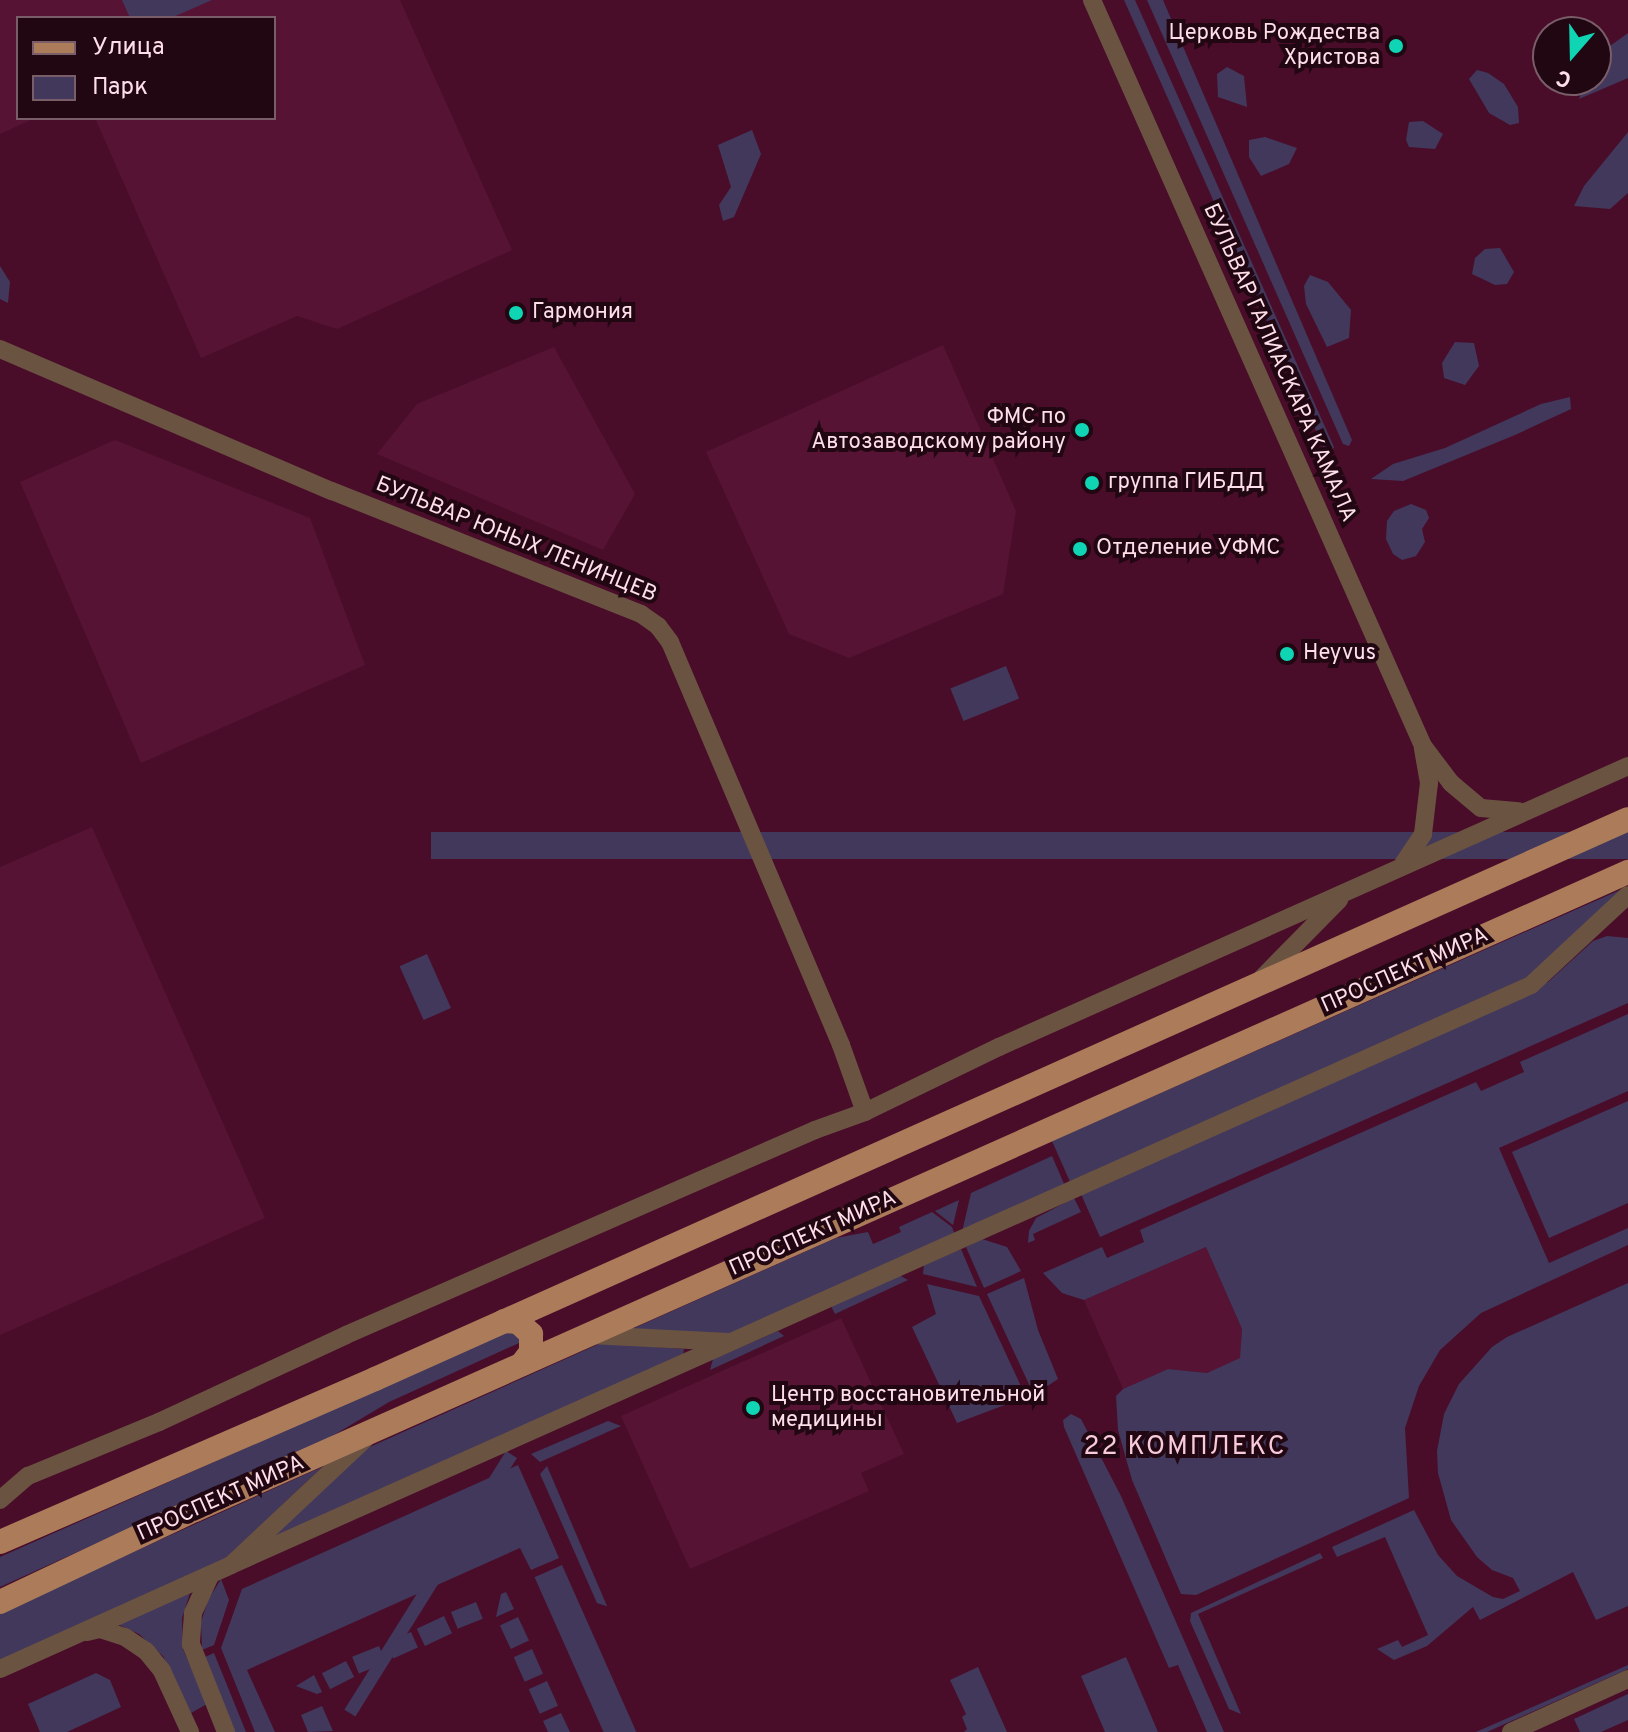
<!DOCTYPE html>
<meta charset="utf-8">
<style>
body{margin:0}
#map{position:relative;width:1628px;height:1732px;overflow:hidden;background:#490d29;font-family:Overpass,sans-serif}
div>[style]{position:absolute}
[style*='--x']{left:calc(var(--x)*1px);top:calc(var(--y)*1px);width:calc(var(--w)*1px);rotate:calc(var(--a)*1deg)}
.built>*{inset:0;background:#561334}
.green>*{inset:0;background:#42385c;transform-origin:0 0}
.minor>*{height:18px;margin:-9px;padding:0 9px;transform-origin:9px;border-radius:9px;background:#6b5342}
.major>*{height:24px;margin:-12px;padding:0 12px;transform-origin:12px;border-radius:12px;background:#ac7c5a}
.dots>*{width:22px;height:22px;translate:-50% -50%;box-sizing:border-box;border:4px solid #200712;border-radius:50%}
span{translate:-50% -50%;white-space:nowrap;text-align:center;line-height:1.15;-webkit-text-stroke:8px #200712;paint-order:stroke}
.poi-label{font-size:22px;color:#fedfe9}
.right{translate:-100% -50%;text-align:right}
.left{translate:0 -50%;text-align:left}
.street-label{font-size:22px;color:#fedfe9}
.quarter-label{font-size:26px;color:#f9cbda;letter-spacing:2px}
.legend{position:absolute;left:16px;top:16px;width:260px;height:104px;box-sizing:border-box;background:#200712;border:2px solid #795d68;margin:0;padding:10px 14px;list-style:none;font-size:24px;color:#fedfe9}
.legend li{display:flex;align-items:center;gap:16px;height:40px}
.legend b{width:40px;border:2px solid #795d68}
.north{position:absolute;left:1532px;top:16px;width:80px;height:80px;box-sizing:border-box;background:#200712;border:2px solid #795d68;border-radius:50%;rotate:200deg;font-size:22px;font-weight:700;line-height:32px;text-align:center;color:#fedfe9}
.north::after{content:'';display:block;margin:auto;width:28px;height:36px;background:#0fd5b4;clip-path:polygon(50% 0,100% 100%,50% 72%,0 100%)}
</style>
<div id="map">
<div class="built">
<div style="clip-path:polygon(0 0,400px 0,512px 250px,337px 329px,297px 316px,201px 358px,95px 118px,274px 118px,274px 18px,18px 18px,18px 118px,35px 118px,0 134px)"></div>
<div style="clip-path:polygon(943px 345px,1016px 511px,1003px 594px,849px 658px,789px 634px,706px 452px)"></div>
<div style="clip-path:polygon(554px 347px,635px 494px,603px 550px,377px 454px,417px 404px)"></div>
<div style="clip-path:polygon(115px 440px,310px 518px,365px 665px,141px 763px,20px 482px)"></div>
<div style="clip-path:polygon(92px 827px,265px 1218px,0 1335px,0 867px)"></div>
<div style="clip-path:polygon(1206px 1247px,1242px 1329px,1241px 1358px,1207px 1373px,1168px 1369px,1123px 1389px,1084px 1300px)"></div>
<div style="clip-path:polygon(841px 1318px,904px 1454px,861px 1473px,869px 1491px,690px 1569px,621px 1416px)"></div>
</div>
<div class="green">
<div style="clip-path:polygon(122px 0,212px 0,171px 18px,130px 18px)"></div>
<div style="clip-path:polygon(1124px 0,1135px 0,1334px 447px,1331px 453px,1325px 451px)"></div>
<div style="clip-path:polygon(1147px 0,1163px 0,1352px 440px,1349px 446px,1343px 444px)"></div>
<div style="clip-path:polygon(1628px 33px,1628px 78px,1579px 99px,1587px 80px,1596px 80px,1596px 63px,1603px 51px)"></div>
<div style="clip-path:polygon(1227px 67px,1244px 76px,1247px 107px,1218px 97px,1217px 74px)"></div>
<div style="clip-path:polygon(1477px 70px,1488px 73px,1504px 84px,1518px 107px,1519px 123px,1510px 125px,1489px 113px,1469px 79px)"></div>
<div style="clip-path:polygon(1423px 121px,1443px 134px,1435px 149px,1409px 147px,1406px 140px,1409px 122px)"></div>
<div style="clip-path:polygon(752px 130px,761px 154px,734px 217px,723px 221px,719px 205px,731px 187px,718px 145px)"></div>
<div style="clip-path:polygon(1628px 132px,1628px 193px,1610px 209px,1574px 206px,1584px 186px)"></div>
<div style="clip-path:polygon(1265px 137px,1297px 148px,1289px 164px,1261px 176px,1249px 157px,1249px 140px)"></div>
<div style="clip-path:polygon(1500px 248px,1514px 272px,1507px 284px,1495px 285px,1472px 274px,1475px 258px,1485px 249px)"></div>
<div style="clip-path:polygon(0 266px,10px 282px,8px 303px,0 299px)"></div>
<div style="clip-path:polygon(1310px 275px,1328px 282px,1351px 310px,1349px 338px,1327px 347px,1306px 304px,1304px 286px)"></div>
<div style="clip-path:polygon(1455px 342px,1474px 343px,1479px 366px,1465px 385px,1444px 378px,1442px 363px)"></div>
<div style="clip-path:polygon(1570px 397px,1571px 409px,1515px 435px,1403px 481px,1371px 479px,1393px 464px,1445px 448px,1541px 404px)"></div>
<div style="clip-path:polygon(1411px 504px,1426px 510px,1429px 518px,1422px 529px,1425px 542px,1416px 556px,1402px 560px,1393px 554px,1386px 539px,1387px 521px,1394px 511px)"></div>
<div style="left:1006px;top:666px;width:35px;height:60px;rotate:68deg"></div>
<div style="left:1628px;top:832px;width:27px;height:1197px;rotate:90deg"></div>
<div style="clip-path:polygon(1627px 887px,1539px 972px,1071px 1184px,1052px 1141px)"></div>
<div style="clip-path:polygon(1607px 936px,1628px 938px,1628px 1003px,1100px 1237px,1081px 1194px,1548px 982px,1593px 941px)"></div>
<div style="left:427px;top:954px;width:59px;height:30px;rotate:66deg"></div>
<div style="clip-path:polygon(1628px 1014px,1628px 1091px,1499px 1148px,1549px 1263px,1628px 1228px,1628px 1245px,1481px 1313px,1440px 1350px,1419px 1386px,1405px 1428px,1409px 1498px,1196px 1595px,1181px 1594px,1132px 1480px,1118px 1430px,1116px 1396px,1123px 1389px,1168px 1369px,1207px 1373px,1240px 1358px,1242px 1329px,1206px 1247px,1084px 1300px,1062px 1293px,1043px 1273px,1102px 1247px,1107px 1258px,1144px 1242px,1140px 1230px,1476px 1082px,1481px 1091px,1524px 1072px,1520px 1062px)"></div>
<div style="clip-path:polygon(1628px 1101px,1628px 1203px,1549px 1238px,1512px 1152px)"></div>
<div style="clip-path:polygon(1052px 1156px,1065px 1186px,962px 1232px,971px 1193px)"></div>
<div style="clip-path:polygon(1074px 1198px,1081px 1212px,1033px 1234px,1035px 1240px,1028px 1243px,1029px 1231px,1036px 1218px)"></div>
<div style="clip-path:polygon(959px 1200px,953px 1225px,935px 1211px)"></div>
<div style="clip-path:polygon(932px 1212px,952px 1227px,955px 1235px,730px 1336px,632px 1329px,836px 1238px,868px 1232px,873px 1244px,901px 1232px,899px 1227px)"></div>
<div style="clip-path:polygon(982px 1239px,1007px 1247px,1021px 1271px,984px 1288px,966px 1247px)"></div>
<div style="clip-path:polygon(961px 1249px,977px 1287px,923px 1274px,924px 1265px)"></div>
<div style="clip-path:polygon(899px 1275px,908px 1280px,835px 1314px,831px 1306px)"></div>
<div style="clip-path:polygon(1024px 1278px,1038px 1330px,1058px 1379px,1034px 1395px,987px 1294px)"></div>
<div style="clip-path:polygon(1628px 1283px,1628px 1606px,1596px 1620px,1573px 1572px,1480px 1620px,1473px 1607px,1427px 1646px,1394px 1660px,1377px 1649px,1398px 1640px,1402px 1647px,1428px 1635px,1385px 1537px,1337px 1557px,1332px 1547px,1414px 1510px,1438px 1555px,1457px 1576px,1493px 1597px,1503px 1599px,1520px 1591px,1513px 1578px,1492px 1570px,1477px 1557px,1451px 1520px,1438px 1473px,1437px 1451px,1444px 1414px,1459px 1384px,1492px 1347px,1507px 1337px)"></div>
<div style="clip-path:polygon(927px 1284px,979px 1296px,1026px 1397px,957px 1423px,912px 1327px,936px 1314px)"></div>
<div style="clip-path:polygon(511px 1330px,520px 1332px,519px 1343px,389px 1402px,329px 1438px,0 1587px,0 1557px)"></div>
<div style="clip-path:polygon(778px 1331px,784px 1336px,710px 1370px,713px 1359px)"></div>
<div style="clip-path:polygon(601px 1343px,684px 1349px,683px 1356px,269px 1540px,363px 1450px)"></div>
<div style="clip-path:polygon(1071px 1414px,1081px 1419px,1121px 1496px,1224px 1732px,1207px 1732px,1178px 1665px,1169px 1668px,1064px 1427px,1063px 1420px)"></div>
<div style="clip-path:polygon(608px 1421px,621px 1426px,540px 1462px,531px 1454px)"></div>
<div style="left:506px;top:1451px;width:13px;height:305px;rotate:32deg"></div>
<div style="clip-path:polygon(518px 1465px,559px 1558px,531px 1570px,520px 1548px,247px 1670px,275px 1732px,255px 1732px,221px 1648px,242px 1589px)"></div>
<div style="clip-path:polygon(547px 1466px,607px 1606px,606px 1606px,597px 1603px,540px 1474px)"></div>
<div style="clip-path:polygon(322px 1467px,224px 1560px,0 1661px,0 1612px)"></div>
<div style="clip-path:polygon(1320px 1553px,1323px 1558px,1198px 1614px,1241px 1714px,1229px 1709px,1190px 1621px,1191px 1613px)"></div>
<div style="left:562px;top:1565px;width:183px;height:30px;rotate:66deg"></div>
<div style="clip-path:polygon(221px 1579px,229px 1600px,214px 1645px,202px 1650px,201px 1622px,208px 1600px)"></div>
<div style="clip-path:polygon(191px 1590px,182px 1618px,183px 1649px,207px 1704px,191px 1713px,163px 1656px,139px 1634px,115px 1623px)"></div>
<div style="clip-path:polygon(506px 1592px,514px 1609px,496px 1617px,501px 1594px)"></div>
<div style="left:476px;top:1602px;width:18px;height:27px;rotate:68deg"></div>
<div style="left:444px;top:1616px;width:19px;height:30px;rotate:65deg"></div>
<div style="left:518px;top:1617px;width:26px;height:20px;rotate:65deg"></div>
<div style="left:411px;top:1632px;width:17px;height:27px;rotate:66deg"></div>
<div style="left:379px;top:1646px;width:18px;height:29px;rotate:68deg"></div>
<div style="left:532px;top:1649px;width:27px;height:20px;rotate:66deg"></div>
<div style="clip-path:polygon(214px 1653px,246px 1732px,234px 1732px,205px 1657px)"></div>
<div style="clip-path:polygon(1126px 1657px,1158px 1732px,1105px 1732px,1081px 1676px)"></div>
<div style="left:346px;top:1661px;width:18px;height:27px;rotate:63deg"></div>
<div style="clip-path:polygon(1628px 1665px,1628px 1669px,1487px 1732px,1476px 1732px)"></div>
<div style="clip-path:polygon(978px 1667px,1007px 1732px,964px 1732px,967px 1729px,962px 1717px,966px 1714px,950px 1680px)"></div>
<div style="clip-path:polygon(96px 1673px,110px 1680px,121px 1707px,67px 1732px,40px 1732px,28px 1704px)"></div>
<div style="clip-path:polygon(314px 1675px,322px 1692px,317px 1694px,296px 1686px)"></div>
<div style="left:547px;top:1681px;width:27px;height:20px;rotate:66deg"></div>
<div style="clip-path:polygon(1628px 1694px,1628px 1720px,1601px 1732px,1580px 1732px,1574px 1719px)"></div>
<div style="clip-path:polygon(322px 1706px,333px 1731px,308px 1732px,301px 1715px)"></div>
<div style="clip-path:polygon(561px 1713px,570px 1732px,548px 1732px,543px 1721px)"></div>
</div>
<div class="minor">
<div style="--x:1092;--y:0;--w:816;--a:66.07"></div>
<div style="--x:1423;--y:746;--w:46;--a:52.9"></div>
<div style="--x:1451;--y:783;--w:39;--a:40"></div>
<div style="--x:1481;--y:808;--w:38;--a:5"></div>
<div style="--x:0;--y:349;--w:361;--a:23.2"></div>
<div style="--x:332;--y:491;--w:333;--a:21.7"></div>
<div style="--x:641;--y:614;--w:21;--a:35"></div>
<div style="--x:658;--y:626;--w:20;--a:53"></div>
<div style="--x:670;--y:642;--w:438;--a:67"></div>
<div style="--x:841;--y:1045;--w:71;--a:70.3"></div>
<div style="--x:1403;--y:864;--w:36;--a:-56"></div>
<div style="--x:1423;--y:834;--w:51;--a:-83.3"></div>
<div style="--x:1429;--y:783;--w:35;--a:-100"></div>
<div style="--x:1262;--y:978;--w:110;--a:-45.4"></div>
<div style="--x:590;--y:1335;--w:139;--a:2.9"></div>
<div style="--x:0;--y:1500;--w:37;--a:-41"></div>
<div style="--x:28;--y:1476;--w:142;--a:-22.4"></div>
<div style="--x:159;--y:1422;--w:206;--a:-24.9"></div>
<div style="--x:346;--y:1335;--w:512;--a:-23.61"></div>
<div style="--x:815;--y:1130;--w:53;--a:-19.8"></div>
<div style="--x:865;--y:1112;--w:149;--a:-25.9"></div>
<div style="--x:999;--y:1047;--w:689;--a:-24.07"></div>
<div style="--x:231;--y:1565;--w:1424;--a:-24.04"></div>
<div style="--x:1531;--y:985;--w:132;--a:-42.9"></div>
<div style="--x:210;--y:1576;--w:41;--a:114.7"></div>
<div style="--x:193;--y:1613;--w:31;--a:94"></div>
<div style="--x:191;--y:1644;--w:95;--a:68.3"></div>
<div style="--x:87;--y:1632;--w:13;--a:-13"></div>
<div style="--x:100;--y:1629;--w:26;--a:18"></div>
<div style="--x:125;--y:1637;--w:25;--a:34"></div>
<div style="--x:146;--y:1651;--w:26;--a:51"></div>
<div style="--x:162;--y:1671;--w:67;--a:65.3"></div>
<div style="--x:0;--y:1669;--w:253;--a:-24.2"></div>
<div style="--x:231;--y:1565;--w:184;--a:-43.2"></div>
<div style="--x:1511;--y:1732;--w:128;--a:-24.4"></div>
</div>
<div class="major">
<div style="--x:504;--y:1321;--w:14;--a:4"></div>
<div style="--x:518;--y:1322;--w:18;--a:43"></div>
<div style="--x:531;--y:1334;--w:18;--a:90"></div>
<div style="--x:531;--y:1352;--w:15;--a:127"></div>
<div style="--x:0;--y:1542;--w:409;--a:-23.5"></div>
<div style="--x:375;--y:1379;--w:1372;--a:-24.08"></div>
<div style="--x:0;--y:1602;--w:216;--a:-25.3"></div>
<div style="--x:195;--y:1510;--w:1569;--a:-24"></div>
</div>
<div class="dots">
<div style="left:1396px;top:46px;background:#0fd5b4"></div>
<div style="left:516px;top:313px;background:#0fd5b4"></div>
<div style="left:1082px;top:430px;background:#0fd5b4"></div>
<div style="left:1092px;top:483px;background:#0fd5b4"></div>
<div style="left:1080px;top:549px;background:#0fd5b4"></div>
<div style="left:1287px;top:654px;background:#0fd5b4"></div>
<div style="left:753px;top:1408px;background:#0fd5b4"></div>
</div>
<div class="poi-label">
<span class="right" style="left:1380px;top:46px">Церковь Рождества<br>Христова</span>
<span class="left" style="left:532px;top:313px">Гармония</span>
<span class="right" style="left:1066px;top:430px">ФМС по<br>Автозаводскому району</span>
<span class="left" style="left:1108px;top:483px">группа ГИБДД</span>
<span class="left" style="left:1096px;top:549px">Отделение УФМС</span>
<span class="left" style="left:1303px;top:654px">Heyvus</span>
<span class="left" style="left:771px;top:1408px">Центр восстановительной<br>медицины</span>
</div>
<div class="street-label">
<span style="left:1279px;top:363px;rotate:66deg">БУЛЬВАР ГАЛИАСКАРА КАМАЛА</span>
<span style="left:516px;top:540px;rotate:22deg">БУЛЬВАР ЮНЫХ ЛЕНИНЦЕВ</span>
<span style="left:1405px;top:971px;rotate:-24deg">ПРОСПЕКТ МИРА</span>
<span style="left:813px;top:1234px;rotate:-24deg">ПРОСПЕКТ МИРА</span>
<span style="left:221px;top:1499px;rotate:-24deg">ПРОСПЕКТ МИРА</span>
</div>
<div class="quarter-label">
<span style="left:1185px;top:1448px">22 КОМПЛЕКС</span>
</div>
<ul class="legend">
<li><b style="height:10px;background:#ac7c5a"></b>Улица</li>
<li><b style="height:22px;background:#42385c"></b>Парк</li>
</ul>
<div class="north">С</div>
</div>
